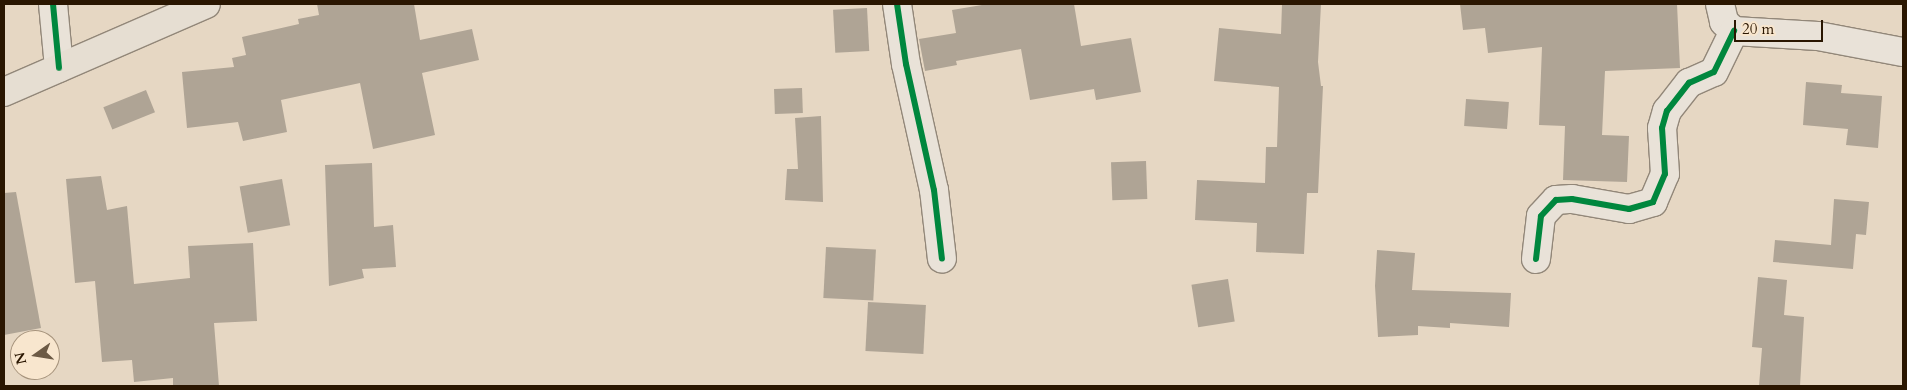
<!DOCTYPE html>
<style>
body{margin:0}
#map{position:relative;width:1907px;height:390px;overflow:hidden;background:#e6d7c3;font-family:Cardo,serif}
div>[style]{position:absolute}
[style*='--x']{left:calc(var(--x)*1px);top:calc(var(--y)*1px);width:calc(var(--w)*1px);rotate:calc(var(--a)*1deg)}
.building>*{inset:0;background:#afa495;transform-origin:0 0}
.roads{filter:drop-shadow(1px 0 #928779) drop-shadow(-1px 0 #928779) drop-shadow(0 1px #928779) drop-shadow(0 -1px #928779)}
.minor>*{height:28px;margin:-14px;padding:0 14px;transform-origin:14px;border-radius:14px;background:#e9e2d8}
.major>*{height:28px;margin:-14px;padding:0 14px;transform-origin:14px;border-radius:14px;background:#e6ded2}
.cycleway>*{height:6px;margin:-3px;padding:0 3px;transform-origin:3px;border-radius:3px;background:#00873e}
span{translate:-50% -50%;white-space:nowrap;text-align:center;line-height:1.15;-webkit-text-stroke:4px #f8e6ce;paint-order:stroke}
.frame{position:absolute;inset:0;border:5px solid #2a1601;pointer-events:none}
.north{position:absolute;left:10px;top:330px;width:50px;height:50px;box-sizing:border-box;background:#f8e6ce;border:1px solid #a6937c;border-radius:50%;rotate:257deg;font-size:14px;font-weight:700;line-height:20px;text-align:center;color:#2a1601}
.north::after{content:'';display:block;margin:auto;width:18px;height:22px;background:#6c5a45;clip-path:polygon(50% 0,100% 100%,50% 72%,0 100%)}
.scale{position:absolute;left:1734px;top:20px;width:89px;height:22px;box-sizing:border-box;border:2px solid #2a1601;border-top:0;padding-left:6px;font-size:15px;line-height:18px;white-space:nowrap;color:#2a1601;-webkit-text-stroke:4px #f8e6ce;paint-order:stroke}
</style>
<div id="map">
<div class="building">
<div style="clip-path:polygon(317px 4px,414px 4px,420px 40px,472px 29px,479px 60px,422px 73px,435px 135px,373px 149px,360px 83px,281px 100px,287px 132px,243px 141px,238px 122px,187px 128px,182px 72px,234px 67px,232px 58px,246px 55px,242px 37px,299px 24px,298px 19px,319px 15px)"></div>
<div style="clip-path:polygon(988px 4px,1074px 4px,1081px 46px,1131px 38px,1141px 92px,1096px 100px,1094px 89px,1030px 100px,1021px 49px,956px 61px,957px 65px,925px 71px,919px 39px,956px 33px,952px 10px)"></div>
<div style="clip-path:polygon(1282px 4px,1321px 4px,1318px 62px,1321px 86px,1323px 86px,1318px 193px,1307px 193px,1304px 254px,1256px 252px,1257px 223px,1195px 220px,1197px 180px,1265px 183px,1266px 147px,1277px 147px,1279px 87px,1214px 81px,1219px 28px,1281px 34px)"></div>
<div style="clip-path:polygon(1460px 4px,1677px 4px,1680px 68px,1605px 71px,1602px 135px,1629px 136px,1627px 182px,1563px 180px,1565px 126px,1539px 125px,1542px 47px,1488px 53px,1485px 28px,1463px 30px)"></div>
<div style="left:867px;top:8px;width:43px;height:34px;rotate:87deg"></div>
<div style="clip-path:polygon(1806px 82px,1842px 85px,1841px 93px,1882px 96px,1878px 148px,1846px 145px,1848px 129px,1803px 125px)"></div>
<div style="left:802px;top:88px;width:25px;height:28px;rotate:88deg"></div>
<div style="left:146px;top:90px;width:24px;height:46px;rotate:68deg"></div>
<div style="left:1466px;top:99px;width:43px;height:27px;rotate:4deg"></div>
<div style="clip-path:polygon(821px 116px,823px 202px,785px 200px,787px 169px,798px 169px,795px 118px)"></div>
<div style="left:1146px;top:161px;width:38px;height:35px;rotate:88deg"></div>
<div style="clip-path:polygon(372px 163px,374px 227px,393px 225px,396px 267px,362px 269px,364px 278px,329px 286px,325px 165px)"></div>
<div style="clip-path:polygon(101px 176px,107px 210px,127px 206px,134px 284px,190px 278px,188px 246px,253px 243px,257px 321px,214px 323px,219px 386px,173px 386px,173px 378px,134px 382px,132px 360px,102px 362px,95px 281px,75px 283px,66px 179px)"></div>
<div style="left:282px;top:179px;width:47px;height:43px;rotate:80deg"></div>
<div style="clip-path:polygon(16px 192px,41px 328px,4px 335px,4px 193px)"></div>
<div style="clip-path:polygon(1834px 199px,1869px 202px,1866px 235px,1856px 234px,1853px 269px,1773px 262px,1775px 240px,1831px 245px)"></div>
<div style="left:826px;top:247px;width:50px;height:51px;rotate:3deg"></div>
<div style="clip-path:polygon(1377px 250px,1415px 253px,1412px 290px,1511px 293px,1509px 327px,1450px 323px,1450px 328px,1418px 326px,1418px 335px,1378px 337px,1375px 286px)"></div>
<div style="clip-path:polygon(1758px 277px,1787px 280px,1784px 315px,1804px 317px,1800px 386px,1759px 386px,1762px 348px,1752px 347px)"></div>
<div style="left:1228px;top:279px;width:43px;height:37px;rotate:81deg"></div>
<div style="left:868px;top:302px;width:58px;height:49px;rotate:3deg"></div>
</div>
<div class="roads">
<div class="minor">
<div style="--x:53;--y:4;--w:64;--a:84.6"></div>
<div style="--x:897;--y:4;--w:61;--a:81.5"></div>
<div style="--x:906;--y:64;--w:129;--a:77.5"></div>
<div style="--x:934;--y:190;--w:69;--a:83.4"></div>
<div style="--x:1720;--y:4;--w:18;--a:77"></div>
<div style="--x:1724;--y:22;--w:13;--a:42"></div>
<div style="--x:1734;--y:31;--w:84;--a:3.4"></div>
<div style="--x:1818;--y:36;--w:86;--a:10.7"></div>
<div style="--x:1536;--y:259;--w:43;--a:-83.4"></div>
<div style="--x:1541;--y:216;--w:22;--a:-47"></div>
<div style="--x:1556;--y:200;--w:16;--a:-4"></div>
<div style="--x:1572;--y:199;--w:58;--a:10"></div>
<div style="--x:1629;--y:209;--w:25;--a:-16"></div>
<div style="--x:1653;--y:202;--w:30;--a:-67"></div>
<div style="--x:1665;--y:174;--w:46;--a:-93.7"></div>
<div style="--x:1662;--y:128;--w:18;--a:-74"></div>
<div style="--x:1667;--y:111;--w:36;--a:-52"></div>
<div style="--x:1689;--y:83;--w:27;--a:-24"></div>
<div style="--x:1714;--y:72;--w:46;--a:-64"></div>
</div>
<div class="major">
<div style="--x:4;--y:92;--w:220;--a:-23.5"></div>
</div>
</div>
<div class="cycleway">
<div style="--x:53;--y:4;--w:64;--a:84.6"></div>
<div style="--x:897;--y:4;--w:61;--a:81.5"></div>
<div style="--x:906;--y:64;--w:129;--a:77.5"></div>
<div style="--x:934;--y:190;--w:69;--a:83.4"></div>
<div style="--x:1536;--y:259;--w:43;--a:-83.4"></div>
<div style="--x:1541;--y:216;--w:22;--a:-47"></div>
<div style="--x:1556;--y:200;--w:16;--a:-4"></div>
<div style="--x:1572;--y:199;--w:58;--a:10"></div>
<div style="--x:1629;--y:209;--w:25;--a:-16"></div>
<div style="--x:1653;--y:202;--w:30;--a:-67"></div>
<div style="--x:1665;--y:174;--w:46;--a:-93.7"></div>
<div style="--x:1662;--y:128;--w:18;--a:-74"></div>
<div style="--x:1667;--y:111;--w:36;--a:-52"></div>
<div style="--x:1689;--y:83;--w:27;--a:-24"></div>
<div style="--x:1714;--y:72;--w:46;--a:-64"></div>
</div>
<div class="frame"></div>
<div class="north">N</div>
<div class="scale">20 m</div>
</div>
